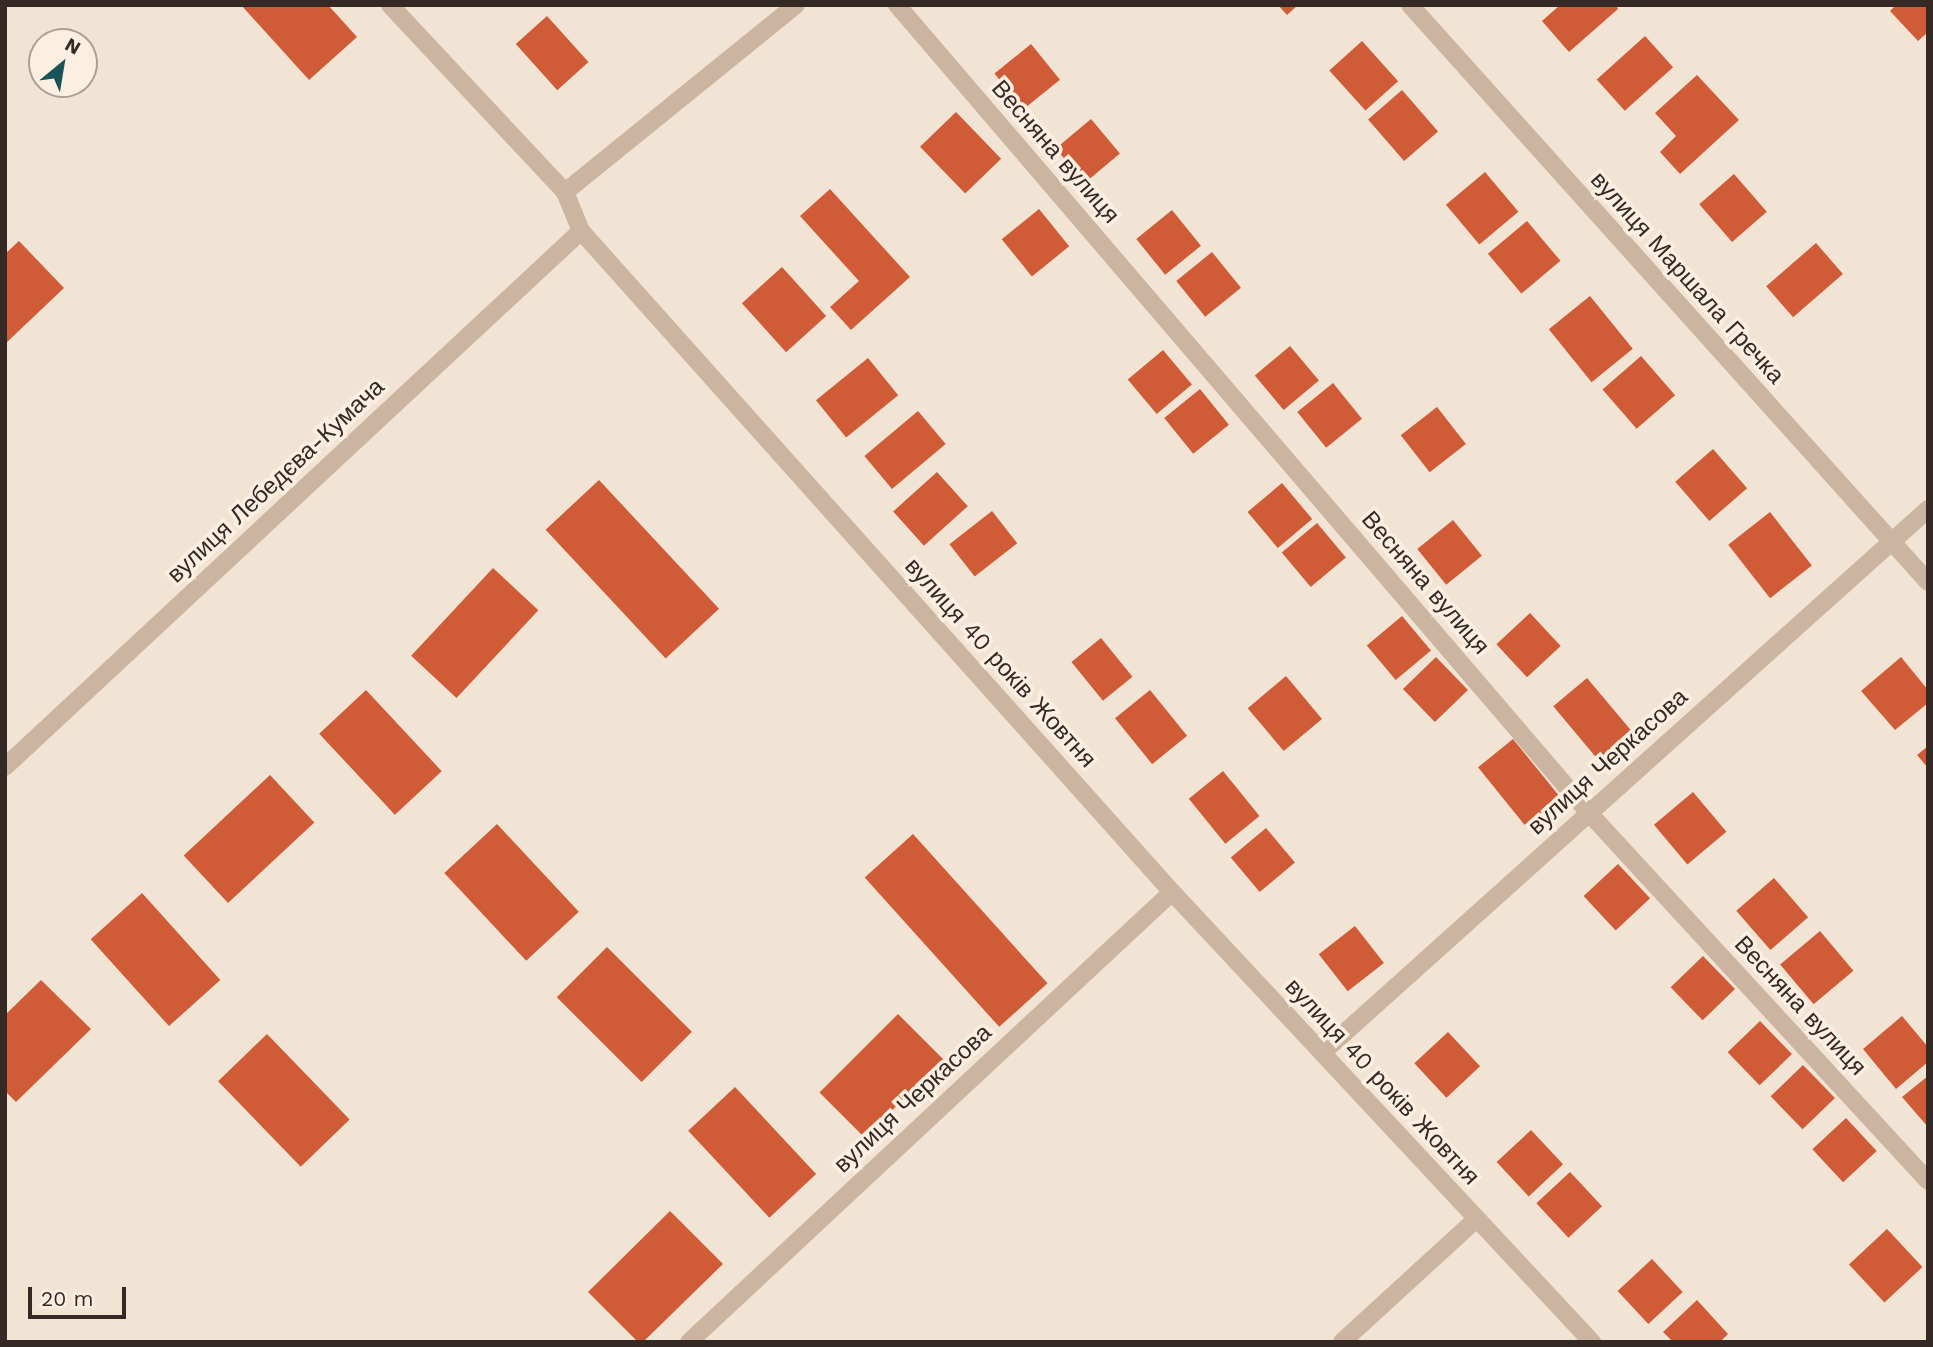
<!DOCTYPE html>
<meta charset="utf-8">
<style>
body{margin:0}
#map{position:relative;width:1933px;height:1347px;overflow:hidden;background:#f2e4d5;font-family:"Work Sans",sans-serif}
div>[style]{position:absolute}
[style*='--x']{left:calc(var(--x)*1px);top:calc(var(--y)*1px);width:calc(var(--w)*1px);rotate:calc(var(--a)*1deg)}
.building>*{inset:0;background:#cf5c36;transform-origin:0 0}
.minor>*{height:18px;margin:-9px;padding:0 9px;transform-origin:9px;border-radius:9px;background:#cbb4a0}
span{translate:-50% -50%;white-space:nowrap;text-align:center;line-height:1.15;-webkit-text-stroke:7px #faefe1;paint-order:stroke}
.street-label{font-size:24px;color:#342924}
.frame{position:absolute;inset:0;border:7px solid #342924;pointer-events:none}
.north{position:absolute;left:28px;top:28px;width:70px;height:70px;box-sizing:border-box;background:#faefe1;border:2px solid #aba095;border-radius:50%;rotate:30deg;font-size:19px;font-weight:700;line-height:28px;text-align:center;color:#342924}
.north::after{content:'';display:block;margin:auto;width:24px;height:32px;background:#175358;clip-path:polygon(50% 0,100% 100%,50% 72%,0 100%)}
.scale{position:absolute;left:28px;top:1287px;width:98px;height:32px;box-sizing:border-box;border:4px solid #342924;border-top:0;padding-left:9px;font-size:21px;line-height:24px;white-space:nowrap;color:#342924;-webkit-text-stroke:5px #faefe1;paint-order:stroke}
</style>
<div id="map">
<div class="building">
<div style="clip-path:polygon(241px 5px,328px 5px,357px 37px,309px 80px)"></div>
<div style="clip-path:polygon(1278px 5px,1298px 5px,1287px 15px)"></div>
<div style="clip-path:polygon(1560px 5px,1616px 5px,1618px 9px,1569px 52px,1542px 21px)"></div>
<div style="clip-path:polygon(1896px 5px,1928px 5px,1928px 32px,1918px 41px,1890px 11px)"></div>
<div style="left:547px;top:16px;width:62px;height:42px;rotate:48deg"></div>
<div style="left:1645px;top:36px;width:42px;height:65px;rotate:48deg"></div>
<div style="left:1362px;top:41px;width:54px;height:44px;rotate:48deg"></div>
<div style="left:1031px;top:44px;width:46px;height:47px;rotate:51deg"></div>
<div style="clip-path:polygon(1697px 75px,1739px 120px,1680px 174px,1660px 152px,1676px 136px,1655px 113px)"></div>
<div style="left:1402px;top:90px;width:55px;height:45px;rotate:49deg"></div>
<div style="left:956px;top:112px;width:65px;height:50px;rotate:46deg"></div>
<div style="left:1091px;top:119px;width:45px;height:46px;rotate:50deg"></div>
<div style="left:1485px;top:172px;width:52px;height:51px;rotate:50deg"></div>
<div style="left:1734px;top:174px;width:50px;height:46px;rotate:49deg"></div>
<div style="clip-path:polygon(830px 189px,910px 277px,851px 330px,830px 307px,859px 281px,800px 216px)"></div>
<div style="left:1039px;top:209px;width:48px;height:48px;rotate:51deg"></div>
<div style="left:1172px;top:210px;width:46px;height:46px;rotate:51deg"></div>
<div style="left:1527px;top:221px;width:52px;height:51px;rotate:50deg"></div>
<div style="clip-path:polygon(19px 241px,64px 288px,5px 344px,5px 254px)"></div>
<div style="left:1816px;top:243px;width:41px;height:66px;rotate:49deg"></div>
<div style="left:1212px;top:252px;width:46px;height:46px;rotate:51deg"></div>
<div style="left:782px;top:267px;width:66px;height:54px;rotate:48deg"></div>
<div style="left:1590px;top:296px;width:68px;height:53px;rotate:51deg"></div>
<div style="left:1290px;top:346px;width:45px;height:46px;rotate:50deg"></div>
<div style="left:1163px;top:350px;width:45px;height:46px;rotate:50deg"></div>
<div style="left:1641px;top:356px;width:52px;height:51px;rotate:49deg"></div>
<div style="left:868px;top:358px;width:48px;height:67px;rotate:51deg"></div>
<div style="left:1333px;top:383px;width:46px;height:46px;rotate:51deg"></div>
<div style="left:1200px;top:389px;width:46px;height:46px;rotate:51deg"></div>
<div style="left:1437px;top:407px;width:47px;height:46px;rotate:52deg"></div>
<div style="left:918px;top:411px;width:43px;height:70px;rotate:50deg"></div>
<div style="left:1713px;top:449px;width:52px;height:50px;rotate:49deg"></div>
<div style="left:937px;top:472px;width:46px;height:59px;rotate:48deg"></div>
<div style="left:599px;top:480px;width:176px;height:73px;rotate:47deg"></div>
<div style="left:1282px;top:483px;width:47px;height:45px;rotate:50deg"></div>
<div style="left:992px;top:511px;width:41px;height:54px;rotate:52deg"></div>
<div style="left:1770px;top:512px;width:68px;height:53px;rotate:52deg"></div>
<div style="left:1453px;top:520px;width:46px;height:46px;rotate:51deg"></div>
<div style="left:1317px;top:523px;width:45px;height:46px;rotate:50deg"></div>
<div style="left:493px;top:568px;width:62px;height:120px;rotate:43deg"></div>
<div style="left:1530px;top:613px;width:45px;height:46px;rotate:47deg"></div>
<div style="left:1402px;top:616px;width:45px;height:46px;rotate:50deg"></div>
<div style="left:1101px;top:638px;width:50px;height:38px;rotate:51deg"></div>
<div style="left:1436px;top:657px;width:46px;height:46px;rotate:46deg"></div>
<div style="clip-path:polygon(1901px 657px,1928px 690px,1928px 703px,1895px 730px,1861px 691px)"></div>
<div style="left:1286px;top:676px;width:56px;height:50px;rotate:50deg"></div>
<div style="left:1587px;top:678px;width:70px;height:44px;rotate:50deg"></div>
<div style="left:366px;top:690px;width:111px;height:64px;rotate:47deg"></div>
<div style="left:1150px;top:690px;width:59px;height:45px;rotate:51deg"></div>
<div style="left:1513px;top:739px;width:76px;height:45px;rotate:51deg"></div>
<div style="clip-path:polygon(1928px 746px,1928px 768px,1917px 755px)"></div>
<div style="left:1223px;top:771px;width:58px;height:44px;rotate:51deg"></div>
<div style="left:270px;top:775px;width:65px;height:118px;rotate:47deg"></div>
<div style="left:1693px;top:792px;width:52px;height:51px;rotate:50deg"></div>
<div style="left:497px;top:824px;width:120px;height:72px;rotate:47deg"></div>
<div style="left:1266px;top:828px;width:45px;height:46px;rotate:50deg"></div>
<div style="left:913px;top:834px;width:201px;height:65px;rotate:48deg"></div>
<div style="left:1618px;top:864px;width:47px;height:47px;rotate:47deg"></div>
<div style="left:1774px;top:878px;width:52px;height:50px;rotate:49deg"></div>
<div style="left:142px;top:893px;width:117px;height:69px;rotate:48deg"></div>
<div style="left:1355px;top:926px;width:47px;height:46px;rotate:52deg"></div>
<div style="left:1820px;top:931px;width:52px;height:52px;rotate:50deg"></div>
<div style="left:607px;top:947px;width:120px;height:71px;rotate:45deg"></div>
<div style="left:1703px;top:956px;width:46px;height:45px;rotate:46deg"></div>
<div style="clip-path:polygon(41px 980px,91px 1029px,16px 1102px,5px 1091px,5px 1015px)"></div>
<div style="left:898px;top:1014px;width:64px;height:111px;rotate:45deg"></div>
<div style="clip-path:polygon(1902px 1016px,1928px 1047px,1928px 1062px,1896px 1089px,1863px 1049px)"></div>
<div style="left:1760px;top:1021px;width:46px;height:45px;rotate:46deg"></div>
<div style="left:1448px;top:1032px;width:47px;height:46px;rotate:47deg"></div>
<div style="left:267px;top:1034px;width:119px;height:68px;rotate:46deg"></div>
<div style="left:1803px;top:1065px;width:46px;height:45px;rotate:46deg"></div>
<div style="clip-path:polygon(1928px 1076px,1928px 1127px,1902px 1097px)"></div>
<div style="left:735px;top:1087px;width:119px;height:64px;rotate:47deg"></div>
<div style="left:1846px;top:1118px;width:45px;height:46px;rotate:47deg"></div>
<div style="left:1531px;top:1130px;width:47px;height:47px;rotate:47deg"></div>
<div style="left:1570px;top:1172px;width:47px;height:46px;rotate:47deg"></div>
<div style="clip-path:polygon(670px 1211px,723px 1264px,643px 1342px,638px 1342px,588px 1292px)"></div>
<div style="left:1887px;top:1229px;width:52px;height:52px;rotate:47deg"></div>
<div style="left:1652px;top:1259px;width:45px;height:47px;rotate:47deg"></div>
<div style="clip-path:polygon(1697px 1300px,1728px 1334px,1720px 1342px,1673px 1342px,1663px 1332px)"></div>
</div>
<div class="minor">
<div style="--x:390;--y:5;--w:256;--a:46.9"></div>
<div style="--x:565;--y:192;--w:42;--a:67.7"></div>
<div style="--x:581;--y:231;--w:887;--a:48.2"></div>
<div style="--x:1172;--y:892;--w:616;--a:46.97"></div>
<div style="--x:897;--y:5;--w:1064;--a:49.42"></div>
<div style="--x:1589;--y:813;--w:500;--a:47.35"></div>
<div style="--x:1410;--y:5;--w:775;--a:48.08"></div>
<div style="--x:565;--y:192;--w:297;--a:-39"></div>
<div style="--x:5;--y:767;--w:787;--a:-42.94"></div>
<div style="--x:1322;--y:1053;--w:814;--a:-41.91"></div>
<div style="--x:689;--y:1342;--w:660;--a:-42.97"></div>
<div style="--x:1342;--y:1342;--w:182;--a:-42.5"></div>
</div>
<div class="street-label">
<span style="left:1055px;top:152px;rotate:49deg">Весняна вулиця</span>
<span style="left:1687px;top:278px;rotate:48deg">вулиця Маршала Гречка</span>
<span style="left:276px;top:481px;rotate:-43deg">вулиця Лебедєва-Кумача</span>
<span style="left:1425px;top:583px;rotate:49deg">Весняна вулиця</span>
<span style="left:1000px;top:663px;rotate:48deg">вулиця 40 років Жовтня</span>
<span style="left:1608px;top:762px;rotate:-42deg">вулиця Черкасова</span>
<span style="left:1800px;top:1006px;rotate:47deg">Весняна вулиця</span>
<span style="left:1382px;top:1082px;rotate:47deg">вулиця 40 років Жовтня</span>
<span style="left:913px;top:1099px;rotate:-43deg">вулиця Черкасова</span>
</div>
<div class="frame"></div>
<div class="north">N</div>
<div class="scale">20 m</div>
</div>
